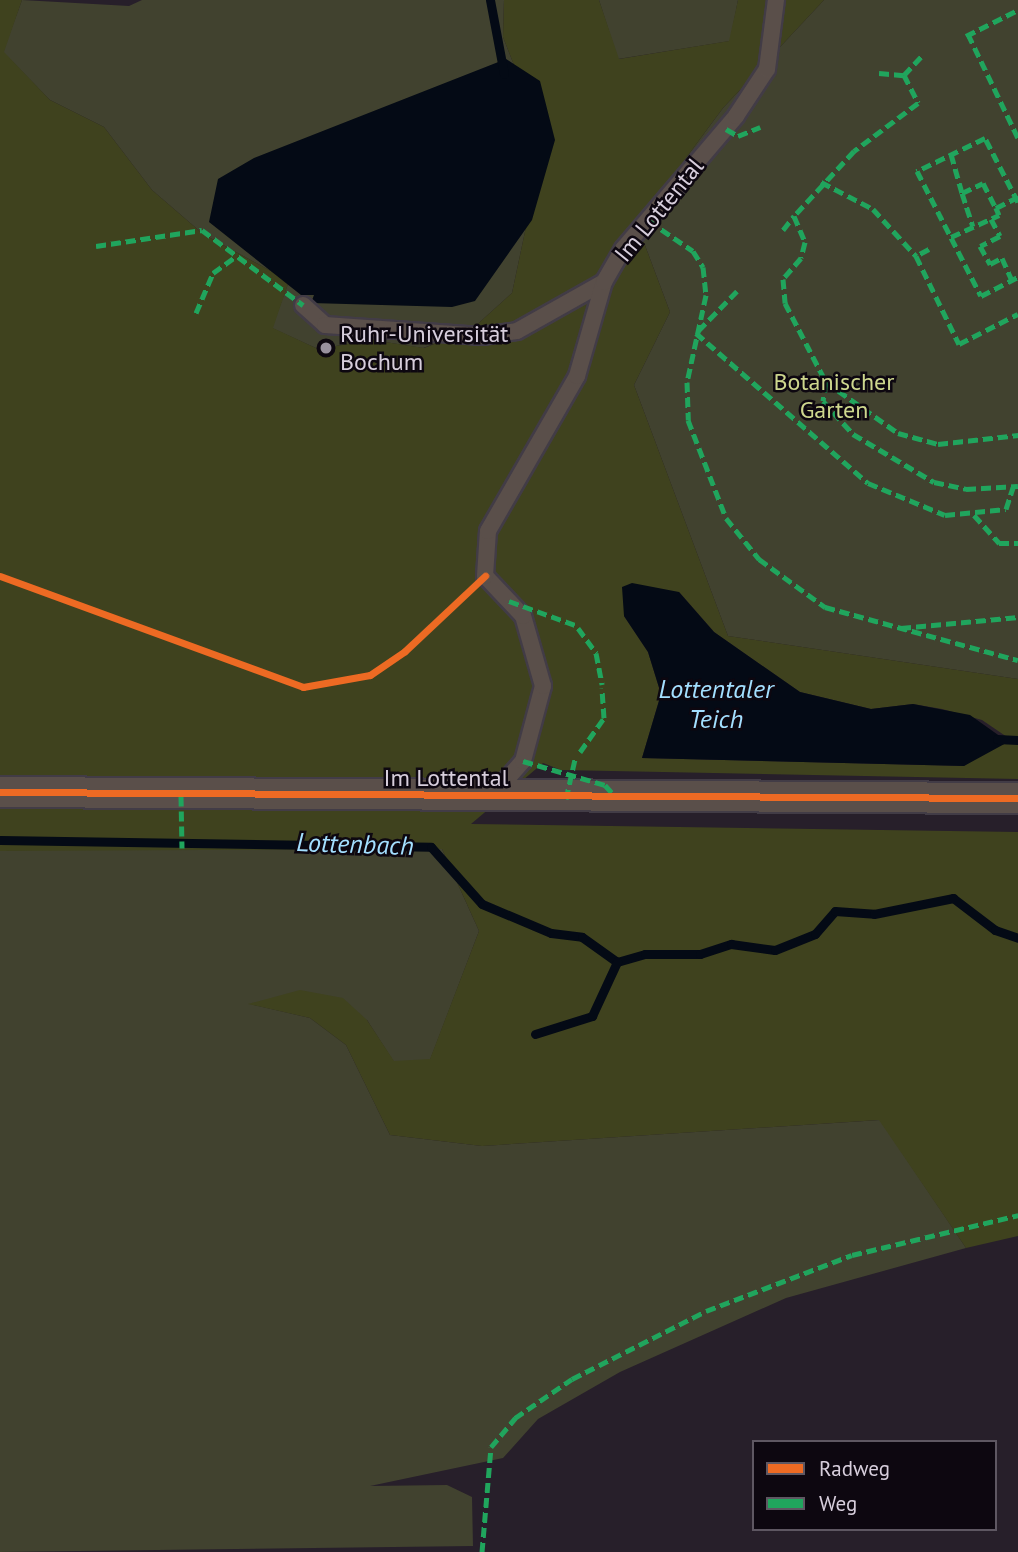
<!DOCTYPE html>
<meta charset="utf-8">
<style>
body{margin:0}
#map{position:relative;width:1018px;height:1552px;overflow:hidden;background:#271f2a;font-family:"PT Sans",sans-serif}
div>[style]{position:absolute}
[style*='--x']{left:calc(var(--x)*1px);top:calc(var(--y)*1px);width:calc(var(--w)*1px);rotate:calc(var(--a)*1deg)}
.green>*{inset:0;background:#41422f}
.forest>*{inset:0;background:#3f421e}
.water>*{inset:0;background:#040a15}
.stream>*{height:9px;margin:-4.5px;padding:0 4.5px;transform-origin:4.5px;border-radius:4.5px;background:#040a15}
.roads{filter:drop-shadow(2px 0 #423c46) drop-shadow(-2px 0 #423c46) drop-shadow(0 2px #423c46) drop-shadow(0 -2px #423c46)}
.lane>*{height:16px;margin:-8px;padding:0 8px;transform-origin:8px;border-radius:8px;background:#5a4f4a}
.street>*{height:30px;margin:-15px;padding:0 15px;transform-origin:15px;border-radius:15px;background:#5a4f4a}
.quiet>*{height:5px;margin-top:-2.5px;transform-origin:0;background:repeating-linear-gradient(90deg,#20a55d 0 10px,transparent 0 15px)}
.cycleway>*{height:7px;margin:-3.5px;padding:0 3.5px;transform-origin:3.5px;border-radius:3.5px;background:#ed6a23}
.dots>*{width:19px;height:19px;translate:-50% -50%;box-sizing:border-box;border:4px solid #0d0710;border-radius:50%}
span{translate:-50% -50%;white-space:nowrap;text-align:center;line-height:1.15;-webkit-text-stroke:5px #0d0710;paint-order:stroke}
.street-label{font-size:24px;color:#d7cedc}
.poi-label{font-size:24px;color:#d7cedc}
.left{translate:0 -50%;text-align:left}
.park-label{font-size:24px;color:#ced78e}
.water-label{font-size:26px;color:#a3dfff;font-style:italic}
.legend{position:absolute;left:752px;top:1440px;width:245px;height:91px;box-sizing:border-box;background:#0d0710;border:2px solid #5e5762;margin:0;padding:9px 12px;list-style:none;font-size:21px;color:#d7cedc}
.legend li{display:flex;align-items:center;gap:14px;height:35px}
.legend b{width:35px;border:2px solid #5e5762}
</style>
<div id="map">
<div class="green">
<div style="clip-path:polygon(22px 0,129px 6px,142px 0,504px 0,503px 37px,544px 142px,512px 293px,471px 330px,423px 348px,372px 340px,318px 349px,272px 328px,289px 281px,203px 234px,152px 190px,104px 127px,50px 100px,3px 52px)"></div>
<div style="clip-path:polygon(599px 0,738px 0,730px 41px,618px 59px)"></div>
<div style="clip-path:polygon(824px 0,1018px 0,1018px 679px,728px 636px,634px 385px,670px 312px,637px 224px,723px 108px)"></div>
<div style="clip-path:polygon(170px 846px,442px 849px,479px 931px,430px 1060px,394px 1062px,367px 1020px,250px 1004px,310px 1018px,346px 1045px,390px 1135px,482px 1146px,880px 1120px,966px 1248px,786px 1298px,620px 1372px,538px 1419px,503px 1458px,370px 1486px,447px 1485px,472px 1497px,473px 1546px,0 1552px,0 851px)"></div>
</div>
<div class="forest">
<div style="clip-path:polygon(evenodd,0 0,22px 0,4px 52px,50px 100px,104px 127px,152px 190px,203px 234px,289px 281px,273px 328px,318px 349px,372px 340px,424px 348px,471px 330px,512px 293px,544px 142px,503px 37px,504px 0,599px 0,619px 59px,729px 41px,738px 0,824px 0,723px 108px,637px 224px,670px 312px,634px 385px,728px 636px,1018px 679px,1018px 779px,561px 770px,543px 763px,471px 824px,1018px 832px,1018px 1236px,966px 1248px,879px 1120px,482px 1146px,390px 1135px,346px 1045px,310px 1018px,248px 1004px,300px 990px,343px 998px,367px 1020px,394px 1061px,430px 1059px,479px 931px,442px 849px,0 851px,0 0,679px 592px,714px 632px,800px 692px,871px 709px,913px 704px,942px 709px,982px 720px,1007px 737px,964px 766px,642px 758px,661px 694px,648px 652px,624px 616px,679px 592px)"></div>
</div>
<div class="water">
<div style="clip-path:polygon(506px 59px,540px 81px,555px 140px,532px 220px,475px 301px,452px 307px,311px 303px,314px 295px,301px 295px,209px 222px,218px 179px,254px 158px)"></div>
<div style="clip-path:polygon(632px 583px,679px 592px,714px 632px,800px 692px,871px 709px,913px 704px,970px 715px,1008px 742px,964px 766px,642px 758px,661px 694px,648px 652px,624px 616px,622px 587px)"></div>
</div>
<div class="stream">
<div style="--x:490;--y:0;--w:75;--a:79.3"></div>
<div style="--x:997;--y:739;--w:21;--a:3"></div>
<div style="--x:0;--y:840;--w:431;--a:0.9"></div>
<div style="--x:431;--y:847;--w:76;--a:48.2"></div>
<div style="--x:482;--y:904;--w:75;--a:22.8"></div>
<div style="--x:551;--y:933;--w:31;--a:7"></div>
<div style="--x:582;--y:937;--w:43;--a:35.5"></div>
<div style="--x:617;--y:962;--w:29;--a:-16"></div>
<div style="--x:645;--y:954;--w:55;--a:0"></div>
<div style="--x:700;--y:954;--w:33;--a:-18"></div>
<div style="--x:731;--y:944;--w:44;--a:7.8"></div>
<div style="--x:775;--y:950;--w:43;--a:-21.8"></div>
<div style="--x:815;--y:934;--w:30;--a:-49"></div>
<div style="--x:835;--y:911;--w:39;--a:4"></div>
<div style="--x:874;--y:914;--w:81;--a:-11.4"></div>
<div style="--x:953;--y:898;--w:53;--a:37.3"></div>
<div style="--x:995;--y:930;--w:24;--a:19"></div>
<div style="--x:535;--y:1034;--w:60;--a:-17.5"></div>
<div style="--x:592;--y:1016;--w:60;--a:-65.2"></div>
</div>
<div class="roads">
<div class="lane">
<div style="--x:303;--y:305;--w:30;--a:42"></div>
<div style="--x:325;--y:325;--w:157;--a:4"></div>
<div style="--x:482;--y:336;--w:35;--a:-8"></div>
<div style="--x:517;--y:331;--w:100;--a:-29.4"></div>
<div style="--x:492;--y:796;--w:47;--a:-48.5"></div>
<div style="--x:523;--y:761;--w:78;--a:-75.1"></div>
<div style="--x:543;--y:686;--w:73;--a:-105.9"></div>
<div style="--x:523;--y:616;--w:55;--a:-133.5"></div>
<div style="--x:485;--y:576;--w:45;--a:-86.2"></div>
<div style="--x:488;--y:531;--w:179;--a:-60.1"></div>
<div style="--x:577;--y:376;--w:98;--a:-74"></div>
<div style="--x:604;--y:282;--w:38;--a:-60"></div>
<div style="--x:623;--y:249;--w:175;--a:-49.6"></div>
<div style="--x:736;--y:116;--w:56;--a:-56.6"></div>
<div style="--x:767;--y:69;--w:70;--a:-82.6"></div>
</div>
<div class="street">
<div style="--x:0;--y:792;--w:1018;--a:0.34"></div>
</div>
</div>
<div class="quiet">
<div style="--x:968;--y:34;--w:115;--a:64.3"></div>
<div style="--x:966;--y:36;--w:58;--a:-26.6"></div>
<div style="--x:879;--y:73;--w:25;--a:5"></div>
<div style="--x:904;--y:75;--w:25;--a:-47"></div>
<div style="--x:904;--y:75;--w:31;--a:63"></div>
<div style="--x:918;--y:103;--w:80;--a:143.1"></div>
<div style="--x:854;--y:151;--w:88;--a:132.7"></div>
<div style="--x:794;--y:216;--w:28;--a:67"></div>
<div style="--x:805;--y:242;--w:16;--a:104"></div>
<div style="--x:801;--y:258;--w:28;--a:131"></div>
<div style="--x:783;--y:279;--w:24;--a:85"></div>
<div style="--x:785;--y:303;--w:89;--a:62.6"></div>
<div style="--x:826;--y:382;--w:19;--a:99"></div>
<div style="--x:823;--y:401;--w:45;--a:47.7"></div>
<div style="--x:853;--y:434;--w:94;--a:30.7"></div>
<div style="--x:934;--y:482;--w:33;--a:12"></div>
<div style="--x:966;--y:489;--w:52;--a:-3.3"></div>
<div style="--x:726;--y:129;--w:14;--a:30"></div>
<div style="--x:738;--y:136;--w:24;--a:-22"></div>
<div style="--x:951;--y:154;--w:41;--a:74.2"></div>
<div style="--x:962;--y:193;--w:23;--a:-25"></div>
<div style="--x:983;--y:183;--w:28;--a:63"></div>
<div style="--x:821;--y:182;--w:59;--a:27.4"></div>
<div style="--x:873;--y:209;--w:64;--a:47.5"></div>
<div style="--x:962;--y:193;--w:35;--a:72"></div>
<div style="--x:1018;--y:202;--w:72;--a:-117.3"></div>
<div style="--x:985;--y:138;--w:76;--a:154.1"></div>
<div style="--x:917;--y:171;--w:140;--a:62.9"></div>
<div style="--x:981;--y:296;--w:42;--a:-27.2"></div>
<div style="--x:991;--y:219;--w:19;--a:62"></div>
<div style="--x:1000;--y:236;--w:22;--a:153"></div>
<div style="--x:980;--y:246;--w:21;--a:61"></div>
<div style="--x:990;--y:264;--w:13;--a:-27"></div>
<div style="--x:1002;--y:258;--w:24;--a:66"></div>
<div style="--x:649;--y:221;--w:53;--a:34.3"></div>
<div style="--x:693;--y:251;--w:19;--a:58"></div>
<div style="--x:703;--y:267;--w:28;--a:84"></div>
<div style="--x:706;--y:295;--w:89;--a:102.3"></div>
<div style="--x:687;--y:382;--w:38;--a:88"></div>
<div style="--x:688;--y:420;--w:105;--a:68.8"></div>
<div style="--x:726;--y:518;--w:53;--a:51.2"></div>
<div style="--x:759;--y:559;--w:82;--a:36"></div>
<div style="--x:825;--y:607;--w:200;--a:15.4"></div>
<div style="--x:783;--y:230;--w:18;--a:-52"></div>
<div style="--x:951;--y:237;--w:53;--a:-24.6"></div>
<div style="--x:999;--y:215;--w:8;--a:-113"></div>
<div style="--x:996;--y:208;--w:25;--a:-27"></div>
<div style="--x:96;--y:246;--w:107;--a:-8.6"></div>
<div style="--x:202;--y:230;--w:126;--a:36.6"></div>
<div style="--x:929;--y:249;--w:15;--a:152"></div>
<div style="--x:916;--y:256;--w:98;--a:64"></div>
<div style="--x:959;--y:344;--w:66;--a:-27"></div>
<div style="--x:737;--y:291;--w:59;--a:134.3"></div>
<div style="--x:696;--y:333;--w:228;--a:41.1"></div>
<div style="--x:868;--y:483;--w:83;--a:22.6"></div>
<div style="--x:945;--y:515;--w:61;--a:-5.6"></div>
<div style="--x:1006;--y:509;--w:23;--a:-72"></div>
<div style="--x:196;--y:313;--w:43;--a:-67"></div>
<div style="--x:213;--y:273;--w:26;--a:-36"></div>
<div style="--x:826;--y:382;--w:88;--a:35.3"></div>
<div style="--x:898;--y:433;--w:41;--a:15.4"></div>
<div style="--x:938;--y:444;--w:81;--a:-6.4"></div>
<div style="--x:974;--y:515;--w:38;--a:48"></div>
<div style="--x:999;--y:543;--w:19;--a:0"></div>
<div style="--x:509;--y:601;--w:70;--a:20"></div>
<div style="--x:578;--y:628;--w:31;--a:54"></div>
<div style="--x:596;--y:653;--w:32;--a:79"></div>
<div style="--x:901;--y:628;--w:118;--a:-5.4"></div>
<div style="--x:580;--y:752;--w:42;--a:-54.8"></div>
<div style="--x:604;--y:718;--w:30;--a:-94"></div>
<div style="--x:523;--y:761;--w:85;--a:16.3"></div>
<div style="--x:605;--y:785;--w:15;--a:48"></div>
<div style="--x:181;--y:796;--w:52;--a:88.9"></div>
<div style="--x:566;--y:799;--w:41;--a:-77.3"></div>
<div style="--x:482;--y:1552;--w:105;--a:-85.1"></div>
<div style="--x:491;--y:1447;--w:38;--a:-50"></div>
<div style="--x:515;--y:1418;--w:69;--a:-34.4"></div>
<div style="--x:572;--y:1379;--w:150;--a:-26.9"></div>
<div style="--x:706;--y:1311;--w:156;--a:-21"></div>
<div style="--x:852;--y:1255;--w:171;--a:-13.5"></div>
</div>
<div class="cycleway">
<div style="--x:0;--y:576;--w:323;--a:20.1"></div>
<div style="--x:303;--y:687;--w:68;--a:-10.2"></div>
<div style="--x:370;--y:675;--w:42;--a:-34.4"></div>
<div style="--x:405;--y:651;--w:110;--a:-43.2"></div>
<div style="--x:0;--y:792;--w:1018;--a:0.34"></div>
</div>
<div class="dots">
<div style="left:326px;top:348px;background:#99919e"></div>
</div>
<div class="street-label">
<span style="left:659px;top:210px;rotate:-51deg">Im Lottental</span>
<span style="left:446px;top:778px">Im Lottental</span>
</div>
<div class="poi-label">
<span class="left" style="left:340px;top:348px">Ruhr-Universität<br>Bochum</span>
</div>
<div class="park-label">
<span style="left:834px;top:396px">Botanischer<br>Garten</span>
</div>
<div class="water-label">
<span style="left:716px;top:704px">Lottentaler<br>Teich</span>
<span style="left:355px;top:844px;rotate:2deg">Lottenbach</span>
</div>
<ul class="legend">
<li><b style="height:9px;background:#ed6a23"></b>Radweg</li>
<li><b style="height:9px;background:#20a55d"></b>Weg</li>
</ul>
</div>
